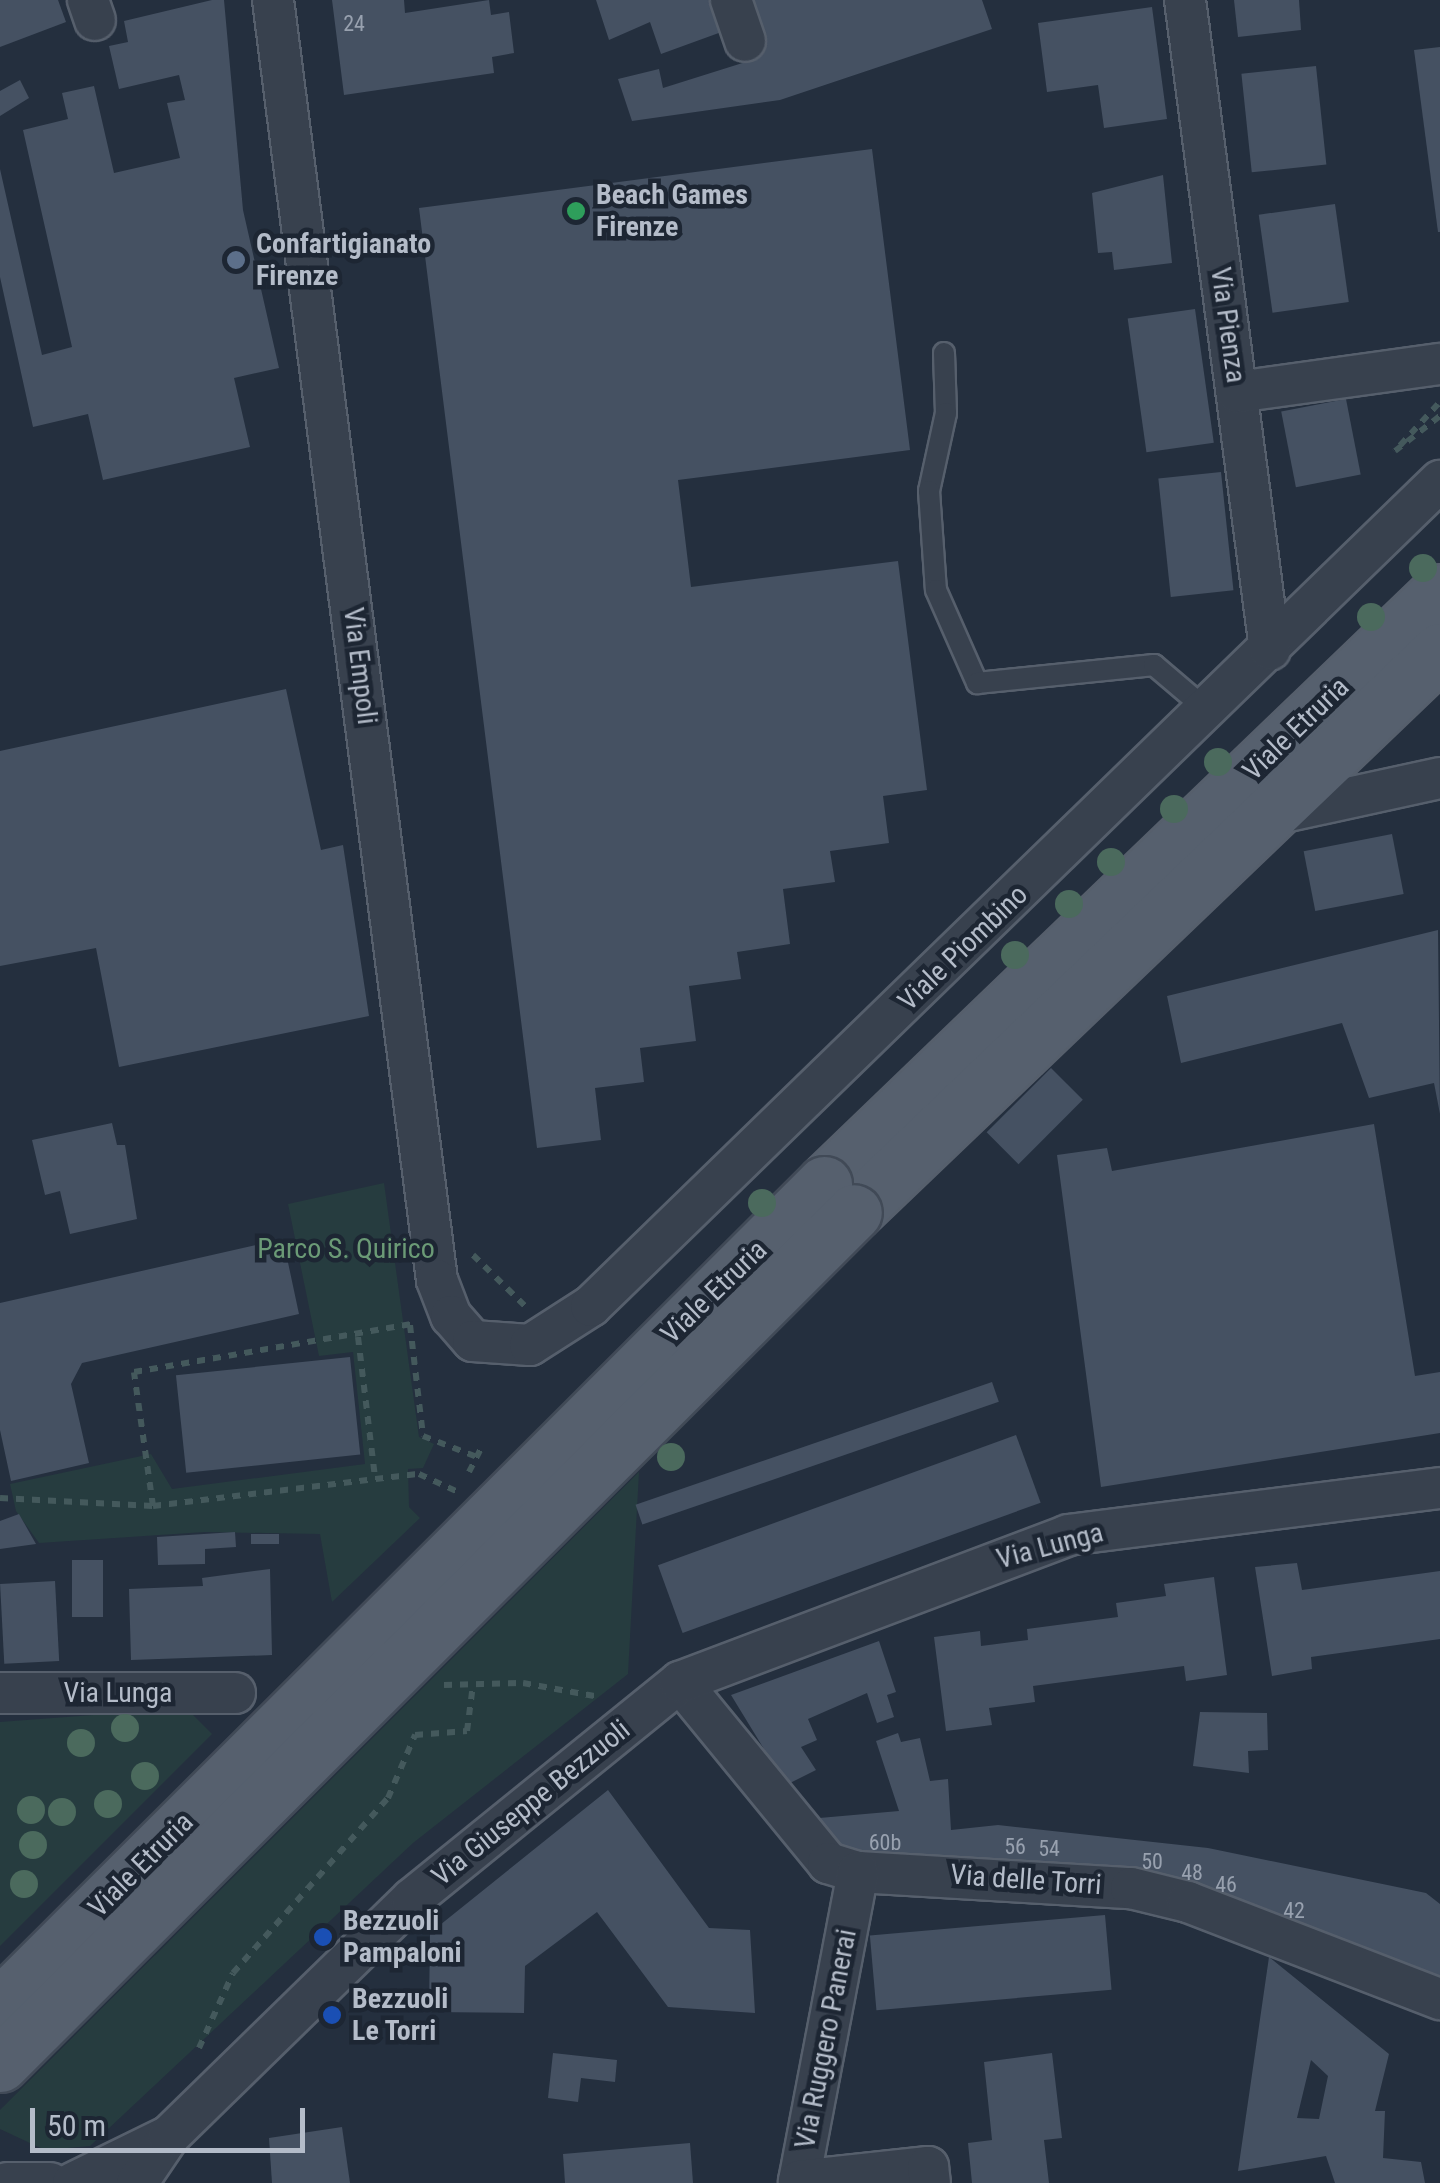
<!DOCTYPE html>
<style>
body{margin:0}
#map{position:relative;width:1440px;height:2183px;overflow:hidden;background:#242f3e;font-family:"Roboto Condensed",sans-serif}
div>[style]{position:absolute}
[style*='--x']{left:calc(var(--x)*1px);top:calc(var(--y)*1px);width:calc(var(--w)*1px);rotate:calc(var(--a)*1deg)}
.green>*{inset:0;background:#263c3f}
.building>*{inset:0;background:#455162;transform-origin:0 0}
.path>*{height:6px;margin-top:-3px;transform-origin:0;background:repeating-linear-gradient(90deg,#44595c 0 8px,transparent 0 16px)}
.roads{filter:drop-shadow(2px 0 #565f6c) drop-shadow(-2px 0 #565f6c) drop-shadow(0 2px #565f6c) drop-shadow(0 -2px #565f6c)}
.service>*{height:20px;margin:-10px;padding:0 10px;transform-origin:10px;border-radius:10px;background:#38414e}
.minor>*{height:40px;margin:-20px;padding:0 20px;transform-origin:20px;border-radius:20px;background:#38414e}
.primary>*{height:55px;margin:-27.5px;padding:0 27.5px;transform-origin:27.5px;border-radius:27.5px;background:#56606e}
.bridges{filter:drop-shadow(2px 0 #414a57) drop-shadow(-2px 0 #414a57) drop-shadow(0 2px #414a57) drop-shadow(0 -2px #414a57)}
.primary-bridge>*{height:55px;margin:-27.5px;padding:0 27.5px;transform-origin:27.5px;border-radius:27.5px;background:#56606e}
.trees>*{width:28px;height:28px;margin:-14px;border-radius:50%;background:#4b6a5d}
.dots>*{width:28px;height:28px;translate:-50% -50%;box-sizing:border-box;border:5px solid #1d2633;border-radius:50%}
span{translate:-50% -50%;white-space:nowrap;text-align:center;line-height:1.15;-webkit-text-stroke:9px #1d2633;paint-order:stroke}
.number-label{font-size:22px;color:#98a1af}
.number-label span{-webkit-text-stroke-width:0}
.poi-label{font-size:28px;color:#b4bcc9;font-weight:700}
.left{translate:0 -50%;text-align:left}
.street-label{font-size:28px;color:#b4bcc9}
.park-label{font-size:28px;color:#6b9a76}
.scale{position:absolute;left:30px;top:2108px;width:275px;height:45px;box-sizing:border-box;border:5px solid #b4bcc9;border-top:0;padding-left:12px;font-size:30px;line-height:35px;white-space:nowrap;color:#b4bcc9;-webkit-text-stroke:8px #1d2633;paint-order:stroke}
</style>
<div id="map">
<div class="green">
<div style="clip-path:polygon(384px 1183px,419px 1437px,434px 1444px,423px 1468px,408px 1469px,409px 1507px,420px 1518px,332px 1602px,320px 1534px,205px 1532px,39px 1543px,16px 1511px,10px 1484px,151px 1454px,172px 1489px,365px 1464px,353px 1352px,319px 1356px,288px 1204px)"></div>
<div style="clip-path:polygon(639px 1472px,628px 1674px,413px 1843px,90px 2146px,45px 2150px,0 2129px,0 2110px)"></div>
<div style="clip-path:polygon(186px 1708px,212px 1734px,0 1946px,0 1722px)"></div>
</div>
<div class="building">
<div style="clip-path:polygon(0 0,58px 0,66px 22px,0 47px)"></div>
<div style="clip-path:polygon(212px 0,224px 0,243px 210px,279px 368px,234px 378px,250px 447px,103px 480px,88px 414px,33px 427px,0 277px,0 169px,42px 355px,72px 347px,23px 130px,68px 119px,62px 93px,94px 86px,114px 173px,180px 158px,167px 103px,185px 100px,179px 75px,119px 89px,109px 46px,128px 42px,124px 21px)"></div>
<div style="clip-path:polygon(332px 0,404px 0,405px 13px,489px 0,491px 15px,509px 12px,514px 53px,492px 57px,494px 73px,344px 95px)"></div>
<div style="clip-path:polygon(596px 0,716px 0,727px 30px,661px 54px,650px 22px,609px 40px)"></div>
<div style="clip-path:polygon(747px 0,982px 0,992px 29px,780px 100px,632px 121px,618px 79px,659px 69px,663px 88px,752px 60px,750px 53px,764px 48px)"></div>
<div style="clip-path:polygon(1234px 0,1299px 0,1301px 30px,1238px 37px)"></div>
<div style="clip-path:polygon(1152px 7px,1167px 119px,1104px 128px,1098px 85px,1047px 92px,1038px 23px)"></div>
<div style="clip-path:polygon(1440px 47px,1440px 232px,1438px 232px,1414px 50px)"></div>
<div style="left:1316px;top:66px;width:99px;height:75px;rotate:84deg"></div>
<div style="clip-path:polygon(20px 80px,29px 98px,0 116px,0 91px)"></div>
<div style="clip-path:polygon(872px 149px,910px 450px,678px 480px,691px 587px,898px 561px,927px 790px,883px 796px,889px 843px,830px 851px,835px 882px,783px 889px,790px 944px,737px 952px,741px 979px,689px 986px,696px 1041px,640px 1048px,644px 1082px,595px 1088px,601px 1140px,537px 1148px,419px 208px)"></div>
<div style="clip-path:polygon(1163px 175px,1172px 263px,1114px 270px,1112px 252px,1098px 253px,1092px 193px)"></div>
<div style="left:1335px;top:204px;width:99px;height:77px;rotate:82deg"></div>
<div style="left:1195px;top:309px;width:135px;height:68px;rotate:82deg"></div>
<div style="left:1346px;top:399px;width:77px;height:66px;rotate:79deg"></div>
<div style="left:1221px;top:472px;width:119px;height:63px;rotate:84deg"></div>
<div style="clip-path:polygon(286px 689px,321px 850px,343px 845px,369px 1016px,119px 1067px,96px 948px,0 966px,0 751px)"></div>
<div style="left:1392px;top:834px;width:61px;height:90px;rotate:79deg"></div>
<div style="clip-path:polygon(1438px 930px,1440px 1114px,1434px 1083px,1369px 1098px,1342px 1023px,1181px 1063px,1167px 996px)"></div>
<div style="left:1051px;top:1068px;width:45px;height:91px;rotate:45deg"></div>
<div style="clip-path:polygon(112px 1123px,117px 1145px,125px 1145px,137px 1219px,70px 1234px,60px 1191px,45px 1195px,32px 1140px)"></div>
<div style="clip-path:polygon(1374px 1124px,1415px 1376px,1440px 1372px,1440px 1433px,1101px 1487px,1057px 1155px,1107px 1148px,1112px 1171px)"></div>
<div style="clip-path:polygon(283px 1239px,299px 1314px,82px 1363px,71px 1384px,89px 1463px,11px 1481px,0 1430px,0 1303px)"></div>
<div style="left:350px;top:1357px;width:98px;height:175px;rotate:84deg"></div>
<div style="left:992px;top:1382px;width:21px;height:377px;rotate:71deg"></div>
<div style="left:1016px;top:1435px;width:72px;height:381px;rotate:70deg"></div>
<div style="clip-path:polygon(19px 1514px,36px 1544px,0 1549px,0 1521px)"></div>
<div style="clip-path:polygon(235px 1532px,236px 1547px,205px 1549px,205px 1564px,158px 1565px,157px 1537px)"></div>
<div style="left:251px;top:1534px;width:28px;height:10px"></div>
<div style="left:72px;top:1560px;width:31px;height:57px"></div>
<div style="clip-path:polygon(1297px 1563px,1302px 1590px,1440px 1571px,1440px 1639px,1311px 1657px,1312px 1669px,1272px 1676px,1255px 1567px)"></div>
<div style="clip-path:polygon(270px 1569px,272px 1655px,131px 1660px,129px 1589px,203px 1586px,202px 1578px)"></div>
<div style="clip-path:polygon(1214px 1577px,1227px 1675px,1186px 1681px,1184px 1666px,1033px 1686px,1035px 1702px,989px 1708px,992px 1725px,946px 1731px,934px 1637px,980px 1631px,981px 1646px,1028px 1640px,1027px 1629px,1118px 1617px,1116px 1603px,1166px 1596px,1164px 1584px)"></div>
<div style="left:55px;top:1581px;width:80px;height:55px;rotate:87deg"></div>
<div style="clip-path:polygon(879px 1641px,896px 1692px,887px 1695px,894px 1717px,877px 1723px,867px 1693px,808px 1719px,817px 1740px,801px 1747px,816px 1770px,786px 1785px,731px 1695px)"></div>
<div style="clip-path:polygon(1200px 1712px,1267px 1713px,1268px 1750px,1248px 1751px,1249px 1773px,1193px 1766px)"></div>
<div style="clip-path:polygon(898px 1733px,901px 1742px,920px 1738px,930px 1781px,948px 1779px,951px 1830px,998px 1825px,1208px 1848px,1426px 1893px,1440px 1904px,1440px 1982px,1097px 1869px,845px 1857px,808px 1819px,899px 1811px,876px 1741px)"></div>
<div style="clip-path:polygon(608px 1790px,709px 1928px,750px 1930px,755px 2013px,668px 2007px,597px 1912px,525px 1966px,524px 2013px,429px 2012px,430px 1933px)"></div>
<div style="left:1105px;top:1915px;width:75px;height:236px;rotate:85deg"></div>
<div style="clip-path:polygon(evenodd,1269px 1957px,1389px 2054px,1375px 2111px,1385px 2111px,1383px 2158px,1421px 2162px,1425px 2183px,1335px 2183px,1326px 2156px,1238px 2171px,1269px 1957px,1311px 2060px,1328px 2076px,1319px 2119px,1297px 2118px,1311px 2060px)"></div>
<div style="clip-path:polygon(553px 2053px,617px 2060px,615px 2082px,581px 2078px,578px 2102px,548px 2098px)"></div>
<div style="clip-path:polygon(1052px 2053px,1062px 2138px,1044px 2140px,1049px 2183px,972px 2183px,968px 2143px,992px 2140px,984px 2062px)"></div>
<div style="clip-path:polygon(342px 2127px,350px 2183px,272px 2183px,269px 2138px)"></div>
<div style="clip-path:polygon(690px 2143px,693px 2183px,565px 2183px,563px 2154px)"></div>
</div>
<div class="path">
<div style="--x:1438;--y:404;--w:64;--a:132.5"></div>
<div style="--x:1395;--y:451;--w:57;--a:-37.9"></div>
<div style="--x:473;--y:1255;--w:73;--a:44.4"></div>
<div style="--x:410;--y:1325;--w:112;--a:83.3"></div>
<div style="--x:423;--y:1436;--w:58;--a:21.3"></div>
<div style="--x:358;--y:1337;--w:141;--a:83.1"></div>
<div style="--x:469;--y:1472;--w:29;--a:-63"></div>
<div style="--x:0;--y:1498;--w:153;--a:3"></div>
<div style="--x:153;--y:1506;--w:268;--a:-6.9"></div>
<div style="--x:419;--y:1474;--w:41;--a:24.7"></div>
<div style="--x:153;--y:1506;--w:135;--a:-98.1"></div>
<div style="--x:134;--y:1372;--w:283;--a:-9.8"></div>
<div style="--x:444;--y:1685;--w:79;--a:-1.5"></div>
<div style="--x:523;--y:1683;--w:78;--a:10.3"></div>
<div style="--x:199;--y:2048;--w:82;--a:-65.6"></div>
<div style="--x:233;--y:1973;--w:234;--a:-48.5"></div>
<div style="--x:388;--y:1798;--w:69;--a:-66.8"></div>
<div style="--x:415;--y:1735;--w:52;--a:-4.4"></div>
<div style="--x:467;--y:1731;--w:46;--a:-82.6"></div>
</div>
<div class="roads">
<div class="service">
<div style="--x:944;--y:353;--w:60;--a:88.1"></div>
<div style="--x:946;--y:413;--w:80;--a:102.3"></div>
<div style="--x:929;--y:491;--w:99;--a:86"></div>
<div style="--x:936;--y:590;--w:102;--a:66.2"></div>
<div style="--x:977;--y:683;--w:178;--a:-5.8"></div>
<div style="--x:1154;--y:665;--w:70;--a:40.3"></div>
</div>
<div class="minor">
<div style="--x:88;--y:0;--w:21;--a:71"></div>
<div style="--x:273;--y:0;--w:1290;--a:82.7"></div>
<div style="--x:437;--y:1280;--w:39;--a:69"></div>
<div style="--x:451;--y:1316;--w:33;--a:49"></div>
<div style="--x:473;--y:1341;--w:57;--a:4"></div>
<div style="--x:530;--y:1345;--w:72;--a:-32.6"></div>
<div style="--x:591;--y:1306;--w:1184;--a:-44.18"></div>
<div style="--x:731;--y:0;--w:43;--a:71.1"></div>
<div style="--x:1185;--y:0;--w:655;--a:82.54"></div>
<div style="--x:1237;--y:392;--w:205;--a:-7.9"></div>
<div style="--x:1270;--y:815;--w:174;--a:-12.3"></div>
<div style="--x:680;--y:1682;--w:234;--a:50.7"></div>
<div style="--x:828;--y:1863;--w:31;--a:17"></div>
<div style="--x:858;--y:1872;--w:273;--a:3.4"></div>
<div style="--x:1131;--y:1888;--w:59;--a:13.8"></div>
<div style="--x:1188;--y:1902;--w:270;--a:21.1"></div>
<div style="--x:0;--y:1693;--w:235;--a:0"></div>
<div style="--x:858;--y:1872;--w:315;--a:100.8"></div>
<div style="--x:799;--y:2181;--w:130;--a:-6.2"></div>
<div style="--x:928;--y:2167;--w:16;--a:83"></div>
<div style="--x:7;--y:2183;--w:43;--a:0"></div>
<div style="--x:73;--y:2183;--w:107;--a:-26.1"></div>
<div style="--x:137;--y:2183;--w:57;--a:-55.8"></div>
<div style="--x:169;--y:2136;--w:339;--a:-44.3"></div>
<div style="--x:412;--y:1899;--w:345;--a:-39"></div>
<div style="--x:680;--y:1682;--w:415;--a:-20.7"></div>
<div style="--x:1068;--y:1535;--w:375;--a:-7.2"></div>
</div>
<div class="primary">
<div style="--x:824;--y:1184;--w:854;--a:-43.86"></div>
<div style="--x:854;--y:1212;--w:811;--a:-43.75"></div>
</div>
</div>
<div class="bridges">
<div class="primary-bridge">
<div style="--x:0;--y:2006;--w:1164;--a:-44.93"></div>
<div style="--x:0;--y:2064;--w:1206;--a:-44.93"></div>
</div>
</div>
<div class="trees">
<div style="left:1423px;top:568px"></div>
<div style="left:1371px;top:617px"></div>
<div style="left:1218px;top:762px"></div>
<div style="left:1174px;top:809px"></div>
<div style="left:1111px;top:862px"></div>
<div style="left:1069px;top:904px"></div>
<div style="left:1015px;top:955px"></div>
<div style="left:762px;top:1203px"></div>
<div style="left:671px;top:1457px"></div>
<div style="left:125px;top:1728px"></div>
<div style="left:81px;top:1743px"></div>
<div style="left:145px;top:1776px"></div>
<div style="left:108px;top:1804px"></div>
<div style="left:31px;top:1810px"></div>
<div style="left:62px;top:1812px"></div>
<div style="left:33px;top:1845px"></div>
<div style="left:24px;top:1884px"></div>
</div>
<div class="dots">
<div style="left:576px;top:211px;background:#2e9e5b"></div>
<div style="left:236px;top:260px;background:#5c6f8a"></div>
<div style="left:323px;top:1937px;background:#1a4fb4"></div>
<div style="left:332px;top:2015px;background:#1a4fb4"></div>
</div>
<div class="number-label">
<span style="left:354px;top:24px">24</span>
<span style="left:885px;top:1843px">60b</span>
<span style="left:1015px;top:1847px">56</span>
<span style="left:1049px;top:1849px">54</span>
<span style="left:1152px;top:1862px">50</span>
<span style="left:1192px;top:1873px">48</span>
<span style="left:1226px;top:1885px">46</span>
<span style="left:1294px;top:1911px">42</span>
</div>
<div class="poi-label">
<span class="left" style="left:596px;top:211px">Beach Games<br>Firenze</span>
<span class="left" style="left:256px;top:260px">Confartigianato<br>Firenze</span>
<span class="left" style="left:343px;top:1937px">Bezzuoli<br>Pampaloni</span>
<span class="left" style="left:352px;top:2015px">Bezzuoli<br>Le Torri</span>
</div>
<div class="street-label">
<span style="left:1228px;top:325px;rotate:82deg">Via Pienza</span>
<span style="left:360px;top:666px;rotate:83deg">Via Empoli</span>
<span style="left:1296px;top:729px;rotate:-44deg">Viale Etruria</span>
<span style="left:963px;top:948px;rotate:-44deg">Viale Piombino</span>
<span style="left:714px;top:1292px;rotate:-44deg">Viale Etruria</span>
<span style="left:1050px;top:1546px;rotate:-15deg">Via Lunga</span>
<span style="left:118px;top:1693px">Via Lunga</span>
<span style="left:531px;top:1803px;rotate:-39deg">Via Giuseppe Bezzuoli</span>
<span style="left:141px;top:1865px;rotate:-45deg">Viale Etruria</span>
<span style="left:1026px;top:1880px;rotate:4deg">Via delle Torri</span>
<span style="left:826px;top:2039px;rotate:-79deg">Via Ruggero Panerai</span>
</div>
<div class="park-label">
<span style="left:346px;top:1249px">Parco S. Quirico</span>
</div>
<div class="scale">50 m</div>
</div>
